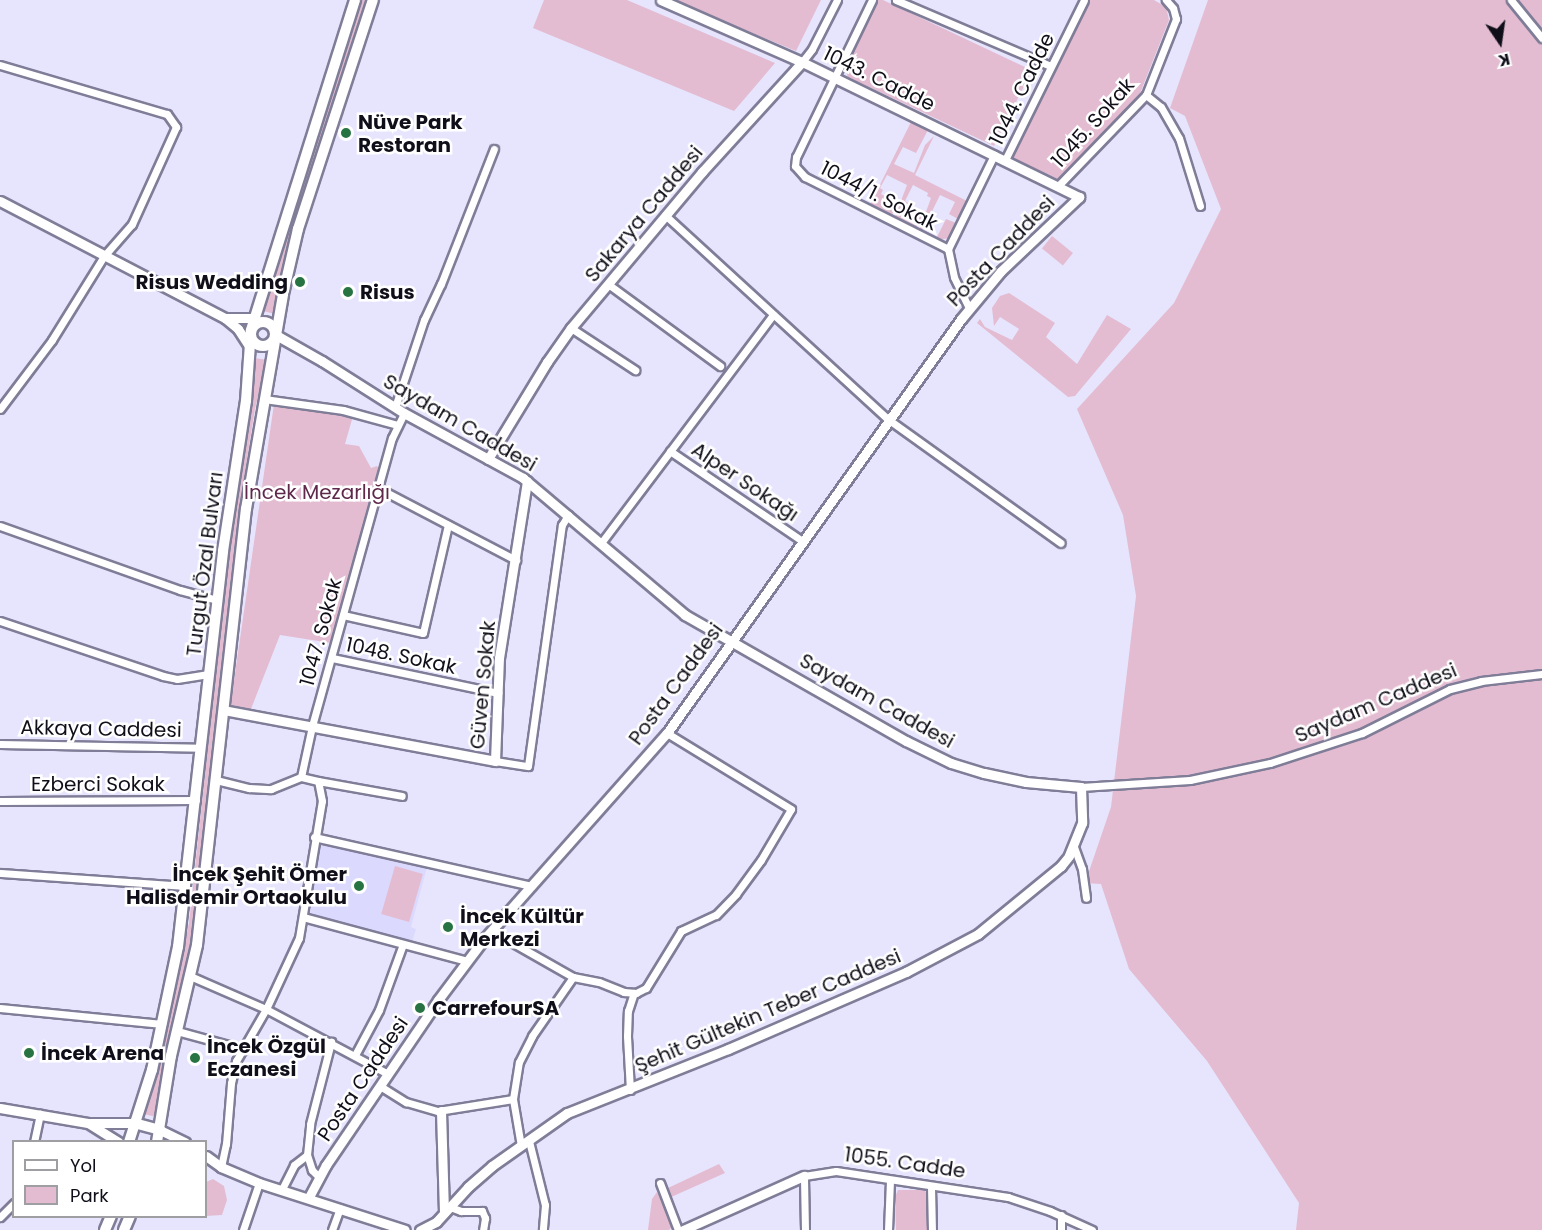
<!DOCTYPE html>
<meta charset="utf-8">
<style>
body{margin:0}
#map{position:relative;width:1542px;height:1230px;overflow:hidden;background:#e7e5fd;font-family:Poppins,sans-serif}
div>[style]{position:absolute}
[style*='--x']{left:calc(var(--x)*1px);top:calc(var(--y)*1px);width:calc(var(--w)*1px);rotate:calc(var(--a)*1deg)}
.built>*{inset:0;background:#dcd9fe}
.green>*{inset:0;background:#e3bcd1;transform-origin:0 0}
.roads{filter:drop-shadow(2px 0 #7f7d97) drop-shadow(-2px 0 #7f7d97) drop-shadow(0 2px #7f7d97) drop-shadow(0 -2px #7f7d97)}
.street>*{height:7px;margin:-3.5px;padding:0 3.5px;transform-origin:3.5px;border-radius:3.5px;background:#fff}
.secondary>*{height:9px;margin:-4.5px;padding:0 4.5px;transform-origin:4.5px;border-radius:4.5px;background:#fff}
.primary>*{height:10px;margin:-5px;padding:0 5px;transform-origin:5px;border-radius:5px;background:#fff}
.primary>.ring{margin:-5px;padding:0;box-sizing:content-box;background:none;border:10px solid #fff;border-radius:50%}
.dots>*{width:16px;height:16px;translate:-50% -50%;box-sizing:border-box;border:3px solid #fff;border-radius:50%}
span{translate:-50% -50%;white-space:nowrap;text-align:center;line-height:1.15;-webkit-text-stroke:5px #fff;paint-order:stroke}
.street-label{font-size:20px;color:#100f19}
.poi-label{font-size:20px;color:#100f19;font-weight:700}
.left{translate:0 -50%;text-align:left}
.right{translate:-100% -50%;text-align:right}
.park-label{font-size:20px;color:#5f284a}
.legend{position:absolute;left:12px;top:1140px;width:195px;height:78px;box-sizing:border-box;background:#fff;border:2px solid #9f9fa3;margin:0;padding:8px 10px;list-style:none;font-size:18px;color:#100f19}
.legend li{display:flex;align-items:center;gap:12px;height:30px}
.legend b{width:30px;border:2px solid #9f9fa3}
.north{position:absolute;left:1470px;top:12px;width:60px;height:60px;-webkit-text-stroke:4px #fff;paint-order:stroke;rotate:167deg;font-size:16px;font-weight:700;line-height:24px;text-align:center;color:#100f19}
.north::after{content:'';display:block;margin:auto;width:21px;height:27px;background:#100f19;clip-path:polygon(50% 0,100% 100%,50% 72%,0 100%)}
</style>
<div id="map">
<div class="built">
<div style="clip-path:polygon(325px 844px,427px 867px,411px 927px,416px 929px,412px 942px,311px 914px,309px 906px,319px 847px)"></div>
</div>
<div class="green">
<div style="clip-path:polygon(362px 0,368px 0,290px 236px,278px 282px,275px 314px,263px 311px)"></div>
<div style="clip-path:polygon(544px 0,627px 0,775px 63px,734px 111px,533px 28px)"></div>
<div style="clip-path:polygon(673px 0,821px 0,796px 51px)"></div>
<div style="clip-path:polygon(877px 0,883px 0,1025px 67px,1029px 76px,994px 146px,848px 77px,844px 66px)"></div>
<div style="clip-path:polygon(1088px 0,1154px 0,1166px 7px,1169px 20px,1139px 96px,1058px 179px,1009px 157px)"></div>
<div style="clip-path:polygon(1208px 0,1542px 0,1542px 1230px,1296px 1230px,1299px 1203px,1207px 1061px,1129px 969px,1101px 884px,1085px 883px,1111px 807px,1136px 596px,1123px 515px,1077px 409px,1174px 303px,1221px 209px,1185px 116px,1170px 108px)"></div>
<div style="clip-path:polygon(911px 122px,928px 130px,916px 153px,903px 147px,894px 164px,914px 173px,925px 145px,934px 136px,915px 175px,967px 201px,958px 219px,949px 214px,955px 202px,940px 195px,923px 230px,937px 237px,946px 219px,956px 223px,949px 238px,939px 240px,919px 231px,931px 198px,927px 196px,928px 193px,913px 185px,905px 201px,908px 203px,906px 207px,922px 216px,916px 229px,894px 219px,907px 185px,887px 175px,880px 188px,883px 190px,881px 194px,897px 203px,891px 217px,869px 207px)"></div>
<div style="left:1052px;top:236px;width:27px;height:16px;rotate:39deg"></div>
<div style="clip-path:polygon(1009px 293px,1055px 323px,1046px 337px,1077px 364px,1107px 315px,1131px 329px,1075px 396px,1068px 397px,977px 323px,980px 319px,985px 327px,1012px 340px,1019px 329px,1000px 317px,994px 326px,992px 308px,1000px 296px)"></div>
<div style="clip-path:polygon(255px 358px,267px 360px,255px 409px,238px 516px,191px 941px,162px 1075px,156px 1117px,144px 1114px,160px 1062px,189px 923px,230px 541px,253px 393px)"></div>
<div style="clip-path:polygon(274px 404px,353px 416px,345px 444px,359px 446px,371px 468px,377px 466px,380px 471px,331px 643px,280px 635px,251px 709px,230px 708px)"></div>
<div style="left:395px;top:866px;width:29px;height:50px;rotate:16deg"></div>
<div style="clip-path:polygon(719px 1164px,725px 1173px,669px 1198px,668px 1188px)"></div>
<div style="clip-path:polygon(213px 1179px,224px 1186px,227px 1200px,222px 1215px,206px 1216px,206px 1182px)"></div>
<div style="clip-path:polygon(898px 1190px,925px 1190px,928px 1198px,928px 1230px,896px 1230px,895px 1197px)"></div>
<div style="clip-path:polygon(657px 1192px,673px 1226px,669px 1230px,648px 1230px,652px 1199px)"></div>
</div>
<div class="roads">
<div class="street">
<div style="--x:872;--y:0;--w:174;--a:115.8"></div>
<div style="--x:796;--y:157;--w:9;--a:96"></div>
<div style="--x:795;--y:166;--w:15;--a:48"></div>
<div style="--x:805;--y:177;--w:160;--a:26.7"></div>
<div style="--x:896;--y:0;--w:168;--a:23.1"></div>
<div style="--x:1511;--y:0;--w:49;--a:50.8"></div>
<div style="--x:802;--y:62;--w:16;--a:-52"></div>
<div style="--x:812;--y:49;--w:55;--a:-63"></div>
<div style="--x:0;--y:65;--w:174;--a:16.4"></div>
<div style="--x:167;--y:114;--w:16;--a:55"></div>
<div style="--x:176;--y:127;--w:107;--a:114.4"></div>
<div style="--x:132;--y:224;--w:43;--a:131.2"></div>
<div style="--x:104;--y:256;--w:99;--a:121.8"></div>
<div style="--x:52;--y:340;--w:86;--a:127"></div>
<div style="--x:1146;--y:95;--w:19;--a:39"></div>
<div style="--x:1161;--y:107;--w:36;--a:60"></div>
<div style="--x:1179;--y:138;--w:71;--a:72.8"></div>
<div style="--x:1005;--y:160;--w:178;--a:-63.7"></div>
<div style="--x:1058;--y:186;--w:127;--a:-46"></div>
<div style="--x:1146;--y:95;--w:82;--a:-68.5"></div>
<div style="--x:1176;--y:19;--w:11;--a:-105"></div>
<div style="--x:1173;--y:8;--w:11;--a:-131"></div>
<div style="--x:665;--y:215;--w:304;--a:42.5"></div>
<div style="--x:889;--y:420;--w:211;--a:35.6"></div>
<div style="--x:608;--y:284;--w:139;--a:36.2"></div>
<div style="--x:969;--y:308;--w:34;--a:-116"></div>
<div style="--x:954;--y:277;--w:29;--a:-102"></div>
<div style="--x:948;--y:249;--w:105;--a:-63.9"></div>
<div style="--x:571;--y:328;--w:77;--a:33.3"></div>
<div style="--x:264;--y:399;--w:80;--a:7.9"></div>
<div style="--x:343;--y:410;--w:57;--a:15.3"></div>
<div style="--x:395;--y:407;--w:92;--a:-71.6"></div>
<div style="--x:424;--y:320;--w:40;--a:-65"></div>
<div style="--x:441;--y:284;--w:145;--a:-68.6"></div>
<div style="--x:670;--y:451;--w:158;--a:34.2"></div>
<div style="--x:378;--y:488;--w:156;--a:27.6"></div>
<div style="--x:0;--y:526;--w:191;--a:19.6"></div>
<div style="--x:180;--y:590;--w:38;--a:15"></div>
<div style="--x:601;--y:543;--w:286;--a:-53"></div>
<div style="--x:343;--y:615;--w:82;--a:12.7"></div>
<div style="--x:423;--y:633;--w:111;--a:-77"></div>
<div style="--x:0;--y:621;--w:172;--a:18.6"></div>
<div style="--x:163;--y:676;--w:14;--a:12"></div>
<div style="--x:177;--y:679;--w:32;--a:-9"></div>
<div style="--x:332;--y:658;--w:170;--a:11.9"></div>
<div style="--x:0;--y:744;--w:201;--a:1.1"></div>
<div style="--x:495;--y:761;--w:33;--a:9"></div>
<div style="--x:528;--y:766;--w:243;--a:-82"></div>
<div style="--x:562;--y:525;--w:12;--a:-59"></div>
<div style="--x:216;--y:780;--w:34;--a:14"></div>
<div style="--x:249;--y:788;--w:22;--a:3"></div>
<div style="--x:271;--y:789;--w:32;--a:-22"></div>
<div style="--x:301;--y:777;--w:52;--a:-77.8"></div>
<div style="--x:312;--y:726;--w:299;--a:-74.5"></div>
<div style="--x:392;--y:438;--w:28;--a:-64"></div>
<div style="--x:318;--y:781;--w:85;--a:10.1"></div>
<div style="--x:1081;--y:787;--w:109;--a:-3.7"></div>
<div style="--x:1190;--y:780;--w:82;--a:-12"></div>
<div style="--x:1270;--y:763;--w:97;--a:-18.1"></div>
<div style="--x:1362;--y:733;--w:98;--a:-26.6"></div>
<div style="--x:1450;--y:689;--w:32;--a:-14"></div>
<div style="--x:1481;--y:681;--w:61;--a:-6.5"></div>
<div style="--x:0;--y:801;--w:196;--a:-0.3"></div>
<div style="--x:314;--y:837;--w:223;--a:12.7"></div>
<div style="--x:1074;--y:847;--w:23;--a:70"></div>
<div style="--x:1082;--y:869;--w:29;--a:82"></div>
<div style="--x:0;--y:873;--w:186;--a:4"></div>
<div style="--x:303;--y:917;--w:170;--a:15"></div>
<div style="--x:492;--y:931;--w:93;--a:29.6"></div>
<div style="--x:190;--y:976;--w:83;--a:23.5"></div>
<div style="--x:266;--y:1009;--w:138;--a:28"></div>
<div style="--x:0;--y:1008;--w:163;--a:5.6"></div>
<div style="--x:177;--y:1031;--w:68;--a:15.3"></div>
<div style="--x:243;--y:1049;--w:46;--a:-60.1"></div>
<div style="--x:266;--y:1009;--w:78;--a:-65.1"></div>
<div style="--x:299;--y:938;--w:139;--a:-80.5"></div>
<div style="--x:322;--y:801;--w:20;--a:-101"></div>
<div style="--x:318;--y:781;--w:17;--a:-167"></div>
<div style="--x:355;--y:1055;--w:51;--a:-61.9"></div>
<div style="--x:379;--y:1010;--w:70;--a:-70"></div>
<div style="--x:380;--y:1086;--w:31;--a:32"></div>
<div style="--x:406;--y:1102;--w:33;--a:16"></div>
<div style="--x:438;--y:1111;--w:76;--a:-9.1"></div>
<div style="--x:630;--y:1090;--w:54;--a:-93.2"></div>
<div style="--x:627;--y:1036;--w:25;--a:-88"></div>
<div style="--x:628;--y:1011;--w:19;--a:-72"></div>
<div style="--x:529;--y:1141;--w:66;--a:76"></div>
<div style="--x:545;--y:1205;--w:25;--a:95"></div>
<div style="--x:34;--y:1142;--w:29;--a:-78"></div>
<div style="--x:521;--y:1146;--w:48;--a:-99.7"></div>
<div style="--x:513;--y:1099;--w:37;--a:-81"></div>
<div style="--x:519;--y:1062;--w:29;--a:-63"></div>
<div style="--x:532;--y:1036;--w:72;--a:-55.2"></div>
<div style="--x:573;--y:977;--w:26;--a:11"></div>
<div style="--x:599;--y:982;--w:27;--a:22"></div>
<div style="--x:624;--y:992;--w:12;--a:5"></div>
<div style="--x:636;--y:993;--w:11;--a:-27"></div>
<div style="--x:646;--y:988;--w:67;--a:-58.4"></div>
<div style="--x:681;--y:931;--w:38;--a:-25"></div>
<div style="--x:716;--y:915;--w:29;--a:-46"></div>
<div style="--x:736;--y:894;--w:42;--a:-53.7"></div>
<div style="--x:761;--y:860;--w:59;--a:-59.5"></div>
<div style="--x:791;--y:809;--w:145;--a:-148.5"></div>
<div style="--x:221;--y:1167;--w:24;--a:-78"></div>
<div style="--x:226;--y:1144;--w:61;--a:-85.3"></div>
<div style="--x:231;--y:1083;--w:23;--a:-77"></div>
<div style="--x:236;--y:1061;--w:14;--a:-60"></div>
<div style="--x:319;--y:1177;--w:10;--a:-135"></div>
<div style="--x:312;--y:1170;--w:16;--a:-108"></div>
<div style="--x:307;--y:1155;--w:31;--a:-84"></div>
<div style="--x:310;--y:1124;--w:85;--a:-75.6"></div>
<div style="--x:660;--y:1183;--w:50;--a:69"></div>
<div style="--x:931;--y:1187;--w:43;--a:88.7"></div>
<div style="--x:282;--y:1189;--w:27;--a:-63"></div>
<div style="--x:294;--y:1165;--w:16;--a:-38"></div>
<div style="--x:450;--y:1207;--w:12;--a:20"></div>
<div style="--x:461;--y:1211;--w:21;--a:0"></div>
<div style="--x:482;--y:1211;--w:8;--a:67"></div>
<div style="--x:485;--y:1218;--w:12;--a:99"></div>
<div style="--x:1061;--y:1215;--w:15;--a:90"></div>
<div style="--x:0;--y:1217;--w:20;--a:-45"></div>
<div style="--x:243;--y:1230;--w:50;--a:-71.2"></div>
<div style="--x:332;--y:1230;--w:23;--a:-70"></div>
<div style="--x:805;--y:1230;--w:54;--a:-91.1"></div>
<div style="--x:804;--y:1176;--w:32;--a:-9"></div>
<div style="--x:836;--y:1171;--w:174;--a:8.6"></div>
<div style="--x:1008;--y:1197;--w:44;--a:18.4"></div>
<div style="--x:1050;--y:1211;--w:46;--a:24.3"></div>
<div style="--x:888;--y:1230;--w:49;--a:-87.7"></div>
</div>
<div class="secondary">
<div style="--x:0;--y:201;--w:254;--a:27.5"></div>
<div style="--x:225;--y:318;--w:17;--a:40"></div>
<div style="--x:238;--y:329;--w:20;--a:57"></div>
<div style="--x:225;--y:318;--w:29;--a:0"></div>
<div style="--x:276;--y:335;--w:53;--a:29.5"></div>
<div style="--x:322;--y:361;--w:97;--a:32.4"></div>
<div style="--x:404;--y:413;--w:136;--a:28.6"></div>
<div style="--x:523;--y:478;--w:212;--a:40.2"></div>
<div style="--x:685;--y:615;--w:254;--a:29.7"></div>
<div style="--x:906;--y:741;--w:50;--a:26.1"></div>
<div style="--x:951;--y:763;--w:34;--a:17"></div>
<div style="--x:984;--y:773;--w:43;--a:12.1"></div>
<div style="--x:1026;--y:782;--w:55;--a:5.2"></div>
<div style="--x:1081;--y:787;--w:36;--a:88"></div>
<div style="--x:1082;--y:823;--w:35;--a:112"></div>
<div style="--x:1069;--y:856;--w:13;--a:129"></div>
<div style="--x:1061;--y:866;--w:107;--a:140.7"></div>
<div style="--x:978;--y:934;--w:81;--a:152.2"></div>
<div style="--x:906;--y:972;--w:194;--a:156.6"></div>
<div style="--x:728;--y:1049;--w:173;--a:158.3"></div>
<div style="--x:567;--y:1113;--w:92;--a:144.8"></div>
<div style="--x:492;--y:1166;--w:32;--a:139"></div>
<div style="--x:468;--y:1187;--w:47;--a:132.4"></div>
<div style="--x:436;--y:1222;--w:18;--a:153"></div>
<div style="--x:488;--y:459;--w:114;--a:-58.7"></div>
<div style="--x:547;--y:362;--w:42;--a:-54.8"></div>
<div style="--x:571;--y:328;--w:204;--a:-50"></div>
<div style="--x:702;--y:172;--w:149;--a:-47.7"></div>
<div style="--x:223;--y:710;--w:277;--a:10.6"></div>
<div style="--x:495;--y:761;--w:103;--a:-87.8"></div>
<div style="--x:499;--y:658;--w:179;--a:-81"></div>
<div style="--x:0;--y:1108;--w:89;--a:9.7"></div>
<div style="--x:88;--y:1123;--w:36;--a:32"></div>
<div style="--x:441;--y:1111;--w:102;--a:88.3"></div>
<div style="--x:91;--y:1123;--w:43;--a:0"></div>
<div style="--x:160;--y:1130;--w:28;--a:26"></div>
<div style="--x:206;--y:1156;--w:19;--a:36"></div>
<div style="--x:221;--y:1167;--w:41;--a:22.8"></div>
<div style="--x:259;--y:1183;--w:153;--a:17.8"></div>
<div style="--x:309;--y:1197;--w:36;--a:-62"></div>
<div style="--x:326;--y:1165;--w:199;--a:-55.8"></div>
<div style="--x:438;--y:1000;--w:75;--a:-53.1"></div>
<div style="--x:483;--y:940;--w:277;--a:-48.4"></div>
<div style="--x:667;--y:733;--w:508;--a:-54.62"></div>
<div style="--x:961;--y:319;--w:62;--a:-50.2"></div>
<div style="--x:1001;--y:271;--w:108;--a:-43.5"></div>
<div style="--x:1079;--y:197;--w:308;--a:-154"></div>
<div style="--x:802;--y:62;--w:154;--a:-156.3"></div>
<div style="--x:683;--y:1230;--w:133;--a:-24.1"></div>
</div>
<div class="primary">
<div class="ring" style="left:251px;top:322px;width:14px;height:14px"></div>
<div style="--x:134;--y:1123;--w:27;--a:15"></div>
<div style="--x:129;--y:1142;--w:76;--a:-72.3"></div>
<div style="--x:152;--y:1070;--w:126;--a:-78.1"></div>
<div style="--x:178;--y:947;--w:399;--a:-83.5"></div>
<div style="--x:223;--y:551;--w:152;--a:-81.3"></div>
<div style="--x:246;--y:401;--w:71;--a:-86"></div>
<div style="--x:251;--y:330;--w:346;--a:-72.5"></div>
<div style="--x:157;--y:1142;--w:87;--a:-80.8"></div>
<div style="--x:171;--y:1056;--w:114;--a:-76.8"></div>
<div style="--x:197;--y:945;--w:439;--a:-83.6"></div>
<div style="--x:246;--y:509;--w:218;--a:-80.2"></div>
<div style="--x:283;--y:294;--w:67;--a:-77"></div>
<div style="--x:298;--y:229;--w:241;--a:-71.9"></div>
<div style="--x:105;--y:1230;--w:15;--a:-67"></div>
<div style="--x:124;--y:1230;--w:15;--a:-67"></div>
</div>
</div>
<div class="dots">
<div style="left:346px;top:133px;background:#287342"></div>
<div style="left:300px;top:282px;background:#287342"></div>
<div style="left:348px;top:292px;background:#287342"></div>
<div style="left:359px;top:886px;background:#287342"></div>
<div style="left:448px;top:927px;background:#287342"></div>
<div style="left:420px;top:1008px;background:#287342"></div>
<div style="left:29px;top:1053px;background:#287342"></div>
<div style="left:195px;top:1058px;background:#287342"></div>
</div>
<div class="street-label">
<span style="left:879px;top:79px;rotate:26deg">1043. Cadde</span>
<span style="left:1022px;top:89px;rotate:-64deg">1044. Cadde</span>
<span style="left:1093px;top:123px;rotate:-48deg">1045. Sokak</span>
<span style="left:879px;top:196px;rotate:27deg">1044/1. Sokak</span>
<span style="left:644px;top:214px;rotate:-50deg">Sakarya Caddesi</span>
<span style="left:1001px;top:251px;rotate:-46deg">Posta Caddesi</span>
<span style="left:460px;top:423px;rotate:30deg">Saydam Caddesi</span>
<span style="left:745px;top:482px;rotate:34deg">Alper Sokağı</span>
<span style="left:205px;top:564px;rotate:-83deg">Turgut Özal Bulvarı</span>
<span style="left:321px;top:632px;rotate:-75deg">1047. Sokak</span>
<span style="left:401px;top:656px;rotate:12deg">1048. Sokak</span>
<span style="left:676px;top:684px;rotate:-54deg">Posta Caddesi</span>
<span style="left:483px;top:685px;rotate:-85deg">Güven Sokak</span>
<span style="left:877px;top:701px;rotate:29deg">Saydam Caddesi</span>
<span style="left:1376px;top:703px;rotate:-23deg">Saydam Caddesi</span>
<span style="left:101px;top:729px;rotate:1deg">Akkaya Caddesi</span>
<span style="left:98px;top:784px">Ezberci Sokak</span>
<span style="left:768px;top:1011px;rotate:-23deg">Şehit Gültekin Teber Caddesi</span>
<span style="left:363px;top:1079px;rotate:-56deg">Posta Caddesi</span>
<span style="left:905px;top:1163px;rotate:8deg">1055. Cadde</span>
</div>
<div class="poi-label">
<span class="left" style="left:358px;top:134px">Nüve Park<br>Restoran</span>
<span class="right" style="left:288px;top:282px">Risus Wedding</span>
<span class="left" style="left:360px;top:292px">Risus</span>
<span class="right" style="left:347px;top:886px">İncek Şehit Ömer<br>Halisdemir Ortaokulu</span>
<span class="left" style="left:460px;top:928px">İncek Kültür<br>Merkezi</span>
<span class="left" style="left:432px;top:1008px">CarrefourSA</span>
<span class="left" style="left:207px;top:1058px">İncek Özgül<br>Eczanesi</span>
<span class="left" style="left:41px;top:1053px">İncek Arena</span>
</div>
<div class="park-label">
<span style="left:317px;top:492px">İncek Mezarlığı</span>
</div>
<ul class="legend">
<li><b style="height:8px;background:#fff"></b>Yol</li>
<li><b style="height:16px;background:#e3bcd1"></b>Park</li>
</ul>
<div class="north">K</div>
</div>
